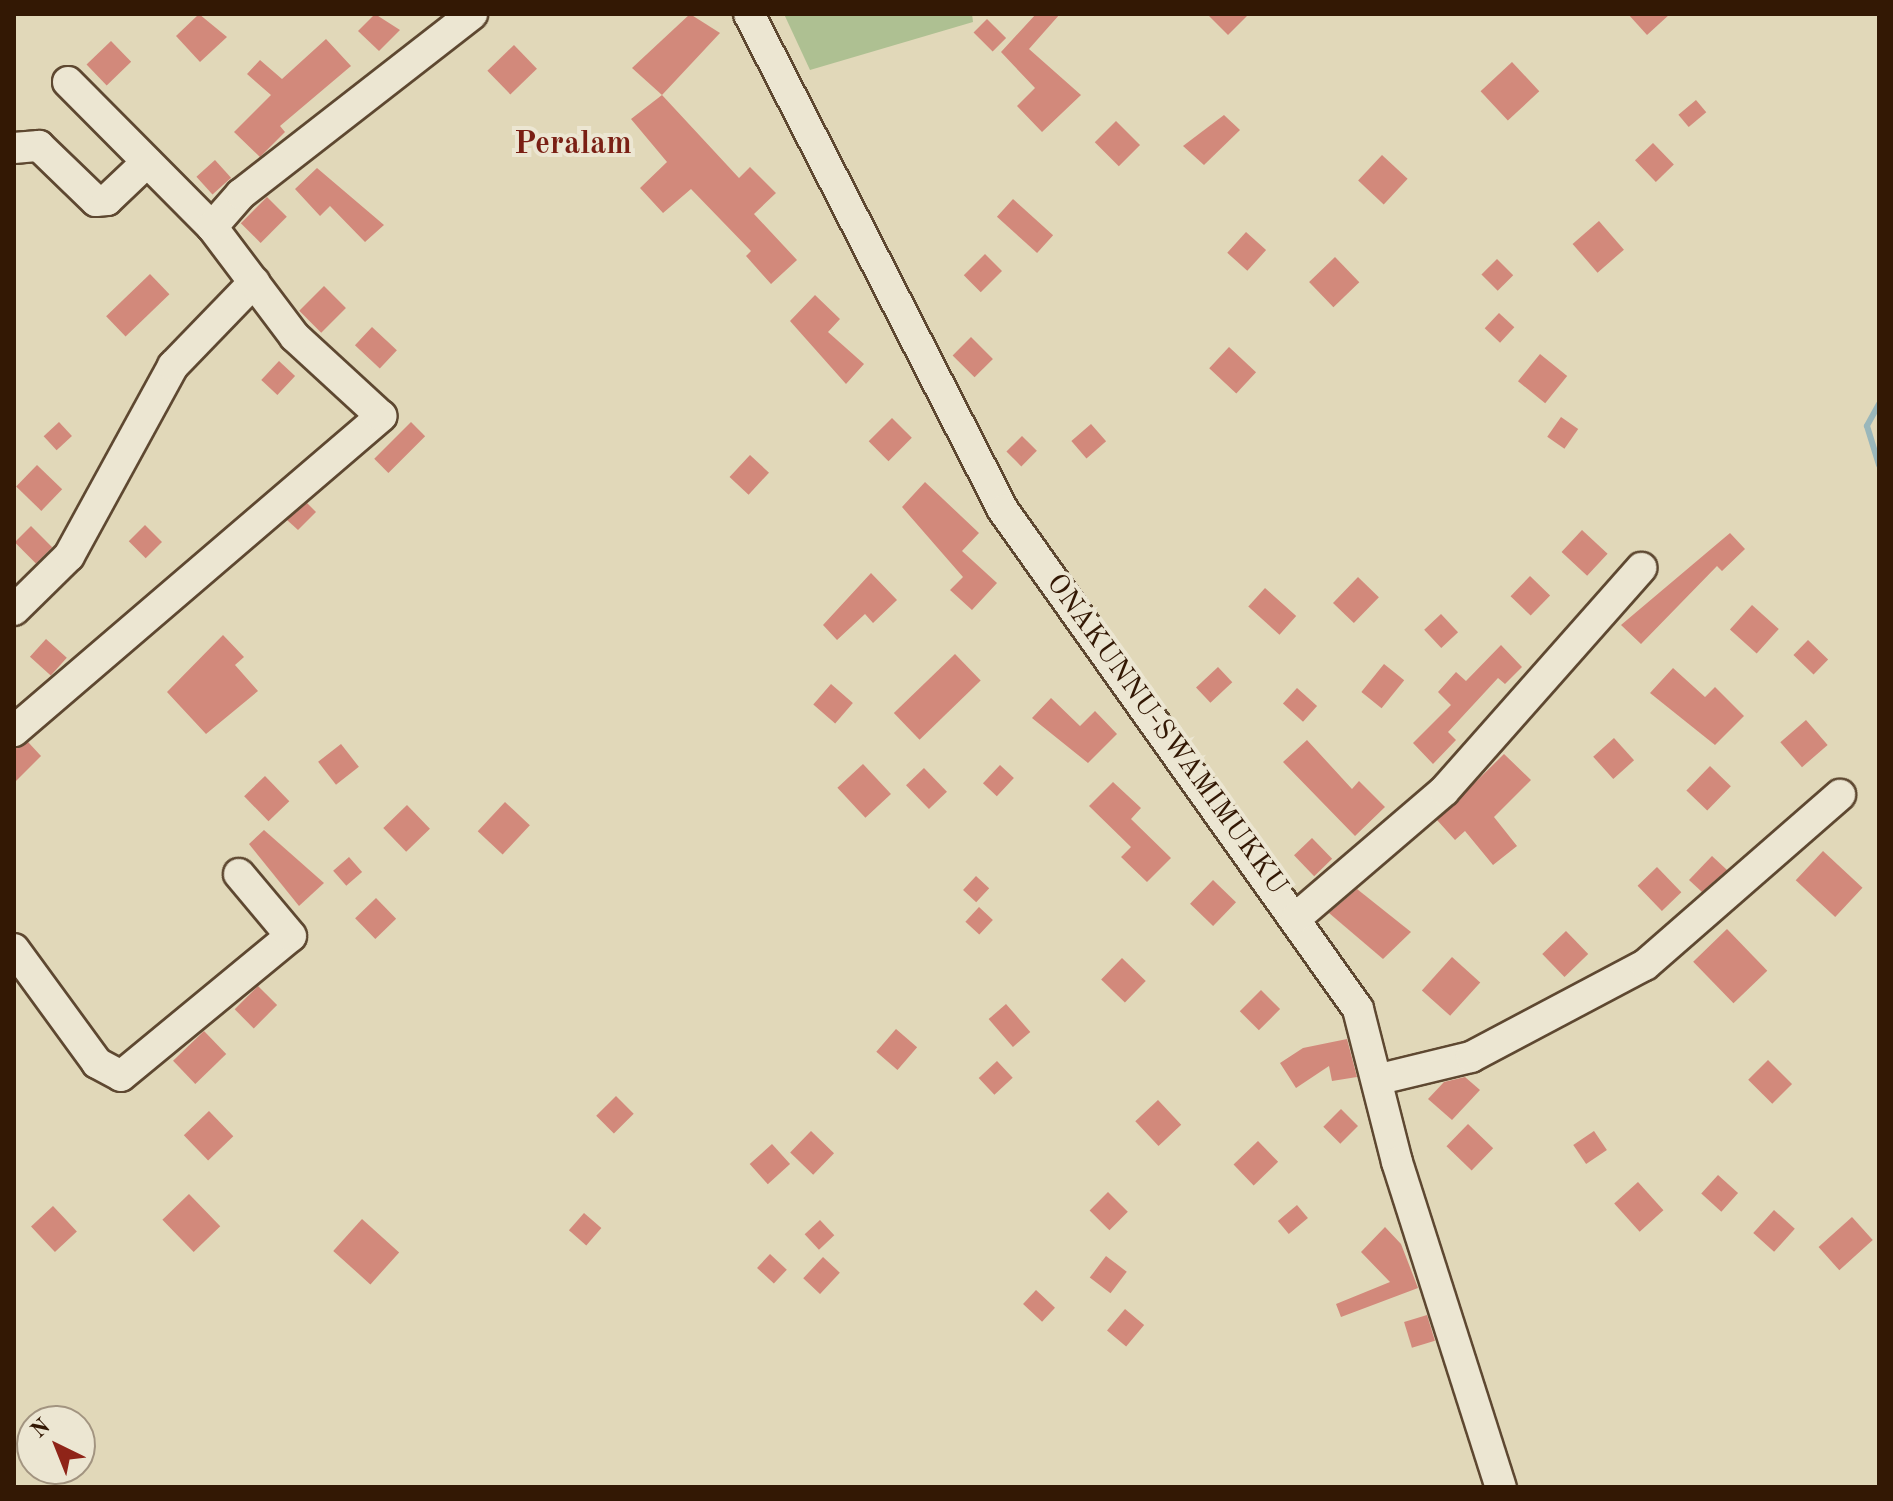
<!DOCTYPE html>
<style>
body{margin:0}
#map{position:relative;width:1893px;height:1501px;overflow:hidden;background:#e1d8b9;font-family:"Old Standard TT",serif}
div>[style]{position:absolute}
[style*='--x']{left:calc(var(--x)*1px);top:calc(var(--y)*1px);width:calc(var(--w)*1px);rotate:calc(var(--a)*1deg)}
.green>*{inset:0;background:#aec092}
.stream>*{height:6px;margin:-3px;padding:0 3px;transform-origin:3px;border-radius:3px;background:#9ab7bb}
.building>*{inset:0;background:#d2897b;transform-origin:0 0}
.roads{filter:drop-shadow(2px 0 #5e4831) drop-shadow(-2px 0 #5e4831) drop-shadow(0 2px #5e4831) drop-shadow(0 -2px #5e4831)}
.minor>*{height:30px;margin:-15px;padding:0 15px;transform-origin:15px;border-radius:15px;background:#ece6d2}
span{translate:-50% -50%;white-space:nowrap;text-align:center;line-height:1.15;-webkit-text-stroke:8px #ece6d2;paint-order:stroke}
.street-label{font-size:28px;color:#331804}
.quarter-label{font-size:32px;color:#7a1f14;font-weight:700}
.frame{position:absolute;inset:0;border:16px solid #331804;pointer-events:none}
.north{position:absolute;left:16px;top:1405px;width:80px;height:80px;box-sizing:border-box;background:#ece6d2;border:2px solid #a29480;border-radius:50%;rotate:317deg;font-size:22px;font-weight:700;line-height:32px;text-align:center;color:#331804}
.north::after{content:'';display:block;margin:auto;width:28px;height:36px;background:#8f2418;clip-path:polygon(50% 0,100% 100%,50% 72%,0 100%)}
</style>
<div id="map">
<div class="green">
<div style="clip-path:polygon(784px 14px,972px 14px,973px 22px,810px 70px)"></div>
</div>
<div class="stream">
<div style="--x:1879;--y:404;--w:25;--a:119"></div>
<div style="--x:1867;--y:426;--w:41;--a:72.9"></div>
</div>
<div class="building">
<div style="clip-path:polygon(199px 14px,227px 37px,200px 62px,176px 36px)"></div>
<div style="clip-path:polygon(375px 14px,400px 30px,379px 51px,358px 31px)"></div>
<div style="clip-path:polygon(690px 14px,720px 33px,662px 95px,632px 68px)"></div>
<div style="clip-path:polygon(1036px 14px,1060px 14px,1029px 49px,1081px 95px,1042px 132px,1017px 106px,1035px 88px,1001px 52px)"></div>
<div style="clip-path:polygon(1207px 14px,1249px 14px,1228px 35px)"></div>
<div style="clip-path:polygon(1628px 14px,1670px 14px,1647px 35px)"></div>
<div style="left:987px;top:19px;width:27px;height:19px;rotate:45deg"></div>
<div style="clip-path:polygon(326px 39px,351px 66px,280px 126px,285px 132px,260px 157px,234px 132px,271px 95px,247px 74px,260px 60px,282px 79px)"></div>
<div style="left:111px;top:41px;width:29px;height:34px;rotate:46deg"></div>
<div style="left:514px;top:45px;width:33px;height:37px;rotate:46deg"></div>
<div style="left:1512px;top:62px;width:40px;height:43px;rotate:47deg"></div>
<div style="clip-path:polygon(662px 95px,739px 178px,750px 167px,776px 193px,754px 214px,797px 260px,771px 284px,746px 256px,751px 251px,691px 189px,663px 213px,640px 188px,667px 162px,631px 119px)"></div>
<div style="left:1696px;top:100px;width:16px;height:23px;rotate:50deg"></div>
<div style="clip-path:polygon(1224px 115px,1240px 130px,1204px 165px,1183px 146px)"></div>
<div style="left:1116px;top:121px;width:34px;height:30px;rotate:45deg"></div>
<div style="left:1653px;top:143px;width:30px;height:25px;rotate:46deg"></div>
<div style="left:1382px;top:155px;width:35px;height:35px;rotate:43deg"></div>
<div style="left:215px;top:160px;width:24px;height:25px;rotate:48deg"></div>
<div style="clip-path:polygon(317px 168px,384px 225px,365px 242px,330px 206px,320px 216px,295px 189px)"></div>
<div style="left:267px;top:197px;width:28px;height:37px;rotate:45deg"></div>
<div style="left:1013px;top:199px;width:54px;height:24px;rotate:42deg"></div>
<div style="left:1599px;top:221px;width:38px;height:35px;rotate:49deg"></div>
<div style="left:1246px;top:232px;width:27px;height:28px;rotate:42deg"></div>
<div style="left:985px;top:254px;width:24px;height:30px;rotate:45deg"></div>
<div style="left:1335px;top:257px;width:35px;height:36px;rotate:46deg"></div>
<div style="left:1497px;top:259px;width:23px;height:22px;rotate:45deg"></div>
<div style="left:150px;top:274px;width:28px;height:61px;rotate:46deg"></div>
<div style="left:324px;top:286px;width:31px;height:35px;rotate:45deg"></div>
<div style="clip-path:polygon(815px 295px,840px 319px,828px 332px,864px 364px,846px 384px,790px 321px)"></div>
<div style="left:1499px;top:313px;width:21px;height:21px;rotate:43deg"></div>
<div style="left:372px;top:327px;width:34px;height:25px;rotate:43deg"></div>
<div style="left:971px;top:337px;width:31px;height:26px;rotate:45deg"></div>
<div style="left:1229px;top:347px;width:37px;height:29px;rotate:43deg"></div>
<div style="left:1540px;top:354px;width:35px;height:35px;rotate:39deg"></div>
<div style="left:279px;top:361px;width:22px;height:26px;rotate:43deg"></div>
<div style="left:1561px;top:417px;width:21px;height:24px;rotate:35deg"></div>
<div style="left:892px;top:418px;width:28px;height:33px;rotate:45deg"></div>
<div style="left:59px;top:422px;width:19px;height:21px;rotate:47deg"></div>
<div style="left:411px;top:422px;width:20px;height:52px;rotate:45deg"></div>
<div style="left:1091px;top:424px;width:23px;height:26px;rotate:49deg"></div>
<div style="left:1022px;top:436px;width:21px;height:22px;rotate:45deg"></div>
<div style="left:750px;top:455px;width:26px;height:30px;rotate:43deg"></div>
<div style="left:37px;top:465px;width:35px;height:30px;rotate:44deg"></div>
<div style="clip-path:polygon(925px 482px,979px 533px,962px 551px,997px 583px,972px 610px,950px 590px,963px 577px,902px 507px)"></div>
<div style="clip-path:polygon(307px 503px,316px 512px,298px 530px,287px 520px)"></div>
<div style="left:145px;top:525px;width:24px;height:23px;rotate:45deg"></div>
<div style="left:31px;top:526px;width:30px;height:23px;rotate:45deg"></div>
<div style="left:1582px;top:530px;width:35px;height:30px;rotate:43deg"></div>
<div style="clip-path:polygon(1730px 533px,1745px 549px,1722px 571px,1717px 566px,1641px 644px,1621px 625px)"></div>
<div style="clip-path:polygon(871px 573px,897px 600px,873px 623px,865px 614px,837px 640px,823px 625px)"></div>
<div style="left:1530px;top:576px;width:28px;height:28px;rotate:44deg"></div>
<div style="left:1358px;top:577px;width:29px;height:36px;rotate:44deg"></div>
<div style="left:1265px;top:588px;width:42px;height:25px;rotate:42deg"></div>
<div style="left:1752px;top:605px;width:36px;height:33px;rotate:42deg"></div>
<div style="left:1441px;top:614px;width:25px;height:23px;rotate:47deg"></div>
<div style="clip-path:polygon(223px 635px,244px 657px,235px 665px,258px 691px,206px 734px,167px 692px)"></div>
<div style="left:46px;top:639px;width:28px;height:24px;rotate:42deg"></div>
<div style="left:1808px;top:640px;width:28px;height:21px;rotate:44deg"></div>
<div style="clip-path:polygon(1501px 645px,1522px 667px,1505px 684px,1498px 678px,1448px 732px,1456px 740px,1433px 764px,1413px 743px,1451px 705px,1438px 692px,1456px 672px,1466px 681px)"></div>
<div style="left:955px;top:654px;width:37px;height:85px;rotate:46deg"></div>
<div style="left:1384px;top:664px;width:26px;height:36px;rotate:39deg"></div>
<div style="left:1218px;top:667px;width:21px;height:30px;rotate:47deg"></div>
<div style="clip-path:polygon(1673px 668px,1705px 697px,1715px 687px,1744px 716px,1715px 745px,1650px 693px)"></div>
<div style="left:831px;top:684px;width:29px;height:27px;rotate:41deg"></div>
<div style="left:1297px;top:688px;width:27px;height:21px;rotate:42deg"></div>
<div style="clip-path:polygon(1051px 698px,1080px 726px,1095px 711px,1117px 734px,1088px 763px,1032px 718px)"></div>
<div style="left:1806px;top:720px;width:33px;height:34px;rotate:49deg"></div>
<div style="left:1614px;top:738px;width:30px;height:28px;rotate:48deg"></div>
<div style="clip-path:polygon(1307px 740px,1352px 789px,1359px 781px,1385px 807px,1355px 836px,1283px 762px)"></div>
<div style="clip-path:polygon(28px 742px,41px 756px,14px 783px,14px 749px)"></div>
<div style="left:341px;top:744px;width:29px;height:29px;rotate:52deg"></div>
<div style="clip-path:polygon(1504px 754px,1531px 780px,1494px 817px,1517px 846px,1493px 865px,1465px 831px,1455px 840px,1437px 820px)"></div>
<div style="left:863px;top:764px;width:41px;height:35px;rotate:47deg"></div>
<div style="left:1000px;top:765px;width:19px;height:25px;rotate:43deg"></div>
<div style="left:1710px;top:766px;width:29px;height:34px;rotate:44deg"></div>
<div style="left:924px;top:768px;width:33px;height:25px;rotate:46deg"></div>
<div style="left:265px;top:776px;width:35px;height:29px;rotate:46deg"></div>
<div style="clip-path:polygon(1113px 782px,1141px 808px,1131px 819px,1171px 858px,1147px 882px,1121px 857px,1131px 847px,1089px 806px)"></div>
<div style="left:505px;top:802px;width:34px;height:40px;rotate:43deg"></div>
<div style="left:407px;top:805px;width:33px;height:33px;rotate:46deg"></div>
<div style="clip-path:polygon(264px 830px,324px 883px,299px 906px,249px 844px)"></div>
<div style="left:1312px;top:838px;width:29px;height:25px;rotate:46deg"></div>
<div style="left:1823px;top:851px;width:54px;height:40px;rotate:43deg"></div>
<div style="clip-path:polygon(1712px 856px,1727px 870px,1702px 892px,1689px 880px)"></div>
<div style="left:349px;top:857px;width:20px;height:21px;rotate:49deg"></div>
<div style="left:1657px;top:867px;width:35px;height:27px;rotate:46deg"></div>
<div style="left:976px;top:876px;width:18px;height:19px;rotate:43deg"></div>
<div style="left:1213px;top:880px;width:32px;height:33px;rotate:44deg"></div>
<div style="clip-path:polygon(1357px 889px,1411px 932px,1383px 959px,1329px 913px)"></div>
<div style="left:376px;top:898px;width:29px;height:29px;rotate:46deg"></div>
<div style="left:979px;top:907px;width:19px;height:20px;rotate:43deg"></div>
<div style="left:1727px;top:929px;width:58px;height:47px;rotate:46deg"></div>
<div style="left:1566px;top:931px;width:32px;height:33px;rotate:46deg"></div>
<div style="left:1452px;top:957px;width:38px;height:45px;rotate:42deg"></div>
<div style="left:1122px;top:958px;width:33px;height:30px;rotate:44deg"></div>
<div style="left:258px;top:986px;width:27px;height:33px;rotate:45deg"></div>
<div style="left:1261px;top:990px;width:27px;height:30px;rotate:45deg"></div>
<div style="left:1006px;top:1004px;width:37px;height:23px;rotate:49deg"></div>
<div style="left:896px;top:1029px;width:28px;height:30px;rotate:41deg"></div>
<div style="left:204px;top:1031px;width:32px;height:43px;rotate:46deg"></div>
<div style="clip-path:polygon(1347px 1039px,1357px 1077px,1332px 1081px,1329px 1066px,1296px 1088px,1280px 1063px,1303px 1048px)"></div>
<div style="left:1768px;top:1060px;width:34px;height:28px;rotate:45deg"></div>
<div style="left:997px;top:1061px;width:23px;height:25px;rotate:47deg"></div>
<div style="clip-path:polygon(1465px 1077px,1480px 1090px,1452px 1120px,1428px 1099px,1444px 1082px)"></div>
<div style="left:616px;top:1096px;width:25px;height:28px;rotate:45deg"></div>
<div style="left:1158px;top:1100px;width:34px;height:31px;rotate:47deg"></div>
<div style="left:1341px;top:1109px;width:24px;height:25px;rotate:45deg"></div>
<div style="left:209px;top:1111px;width:35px;height:35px;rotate:46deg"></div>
<div style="left:1468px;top:1124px;width:35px;height:31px;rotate:44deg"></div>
<div style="left:811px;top:1131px;width:32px;height:30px;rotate:44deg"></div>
<div style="left:1594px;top:1131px;width:23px;height:25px;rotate:56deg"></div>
<div style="left:1258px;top:1141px;width:29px;height:34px;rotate:46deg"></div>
<div style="left:772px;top:1144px;width:27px;height:30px;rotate:48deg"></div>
<div style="left:1718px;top:1175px;width:27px;height:25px;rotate:42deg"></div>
<div style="left:1638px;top:1182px;width:38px;height:32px;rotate:48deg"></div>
<div style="left:1108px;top:1192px;width:28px;height:26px;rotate:45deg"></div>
<div style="left:189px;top:1194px;width:45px;height:37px;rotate:46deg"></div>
<div style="left:1297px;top:1205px;width:17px;height:25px;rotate:50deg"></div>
<div style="left:53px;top:1206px;width:35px;height:30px;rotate:47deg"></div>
<div style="left:1774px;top:1210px;width:28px;height:31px;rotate:42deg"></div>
<div style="left:584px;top:1213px;width:23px;height:23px;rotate:41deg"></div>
<div style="left:1852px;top:1217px;width:31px;height:45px;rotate:48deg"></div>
<div style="left:362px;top:1219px;width:50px;height:43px;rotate:42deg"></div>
<div style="left:820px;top:1220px;width:21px;height:21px;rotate:47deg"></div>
<div style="clip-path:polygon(1385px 1227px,1401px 1244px,1418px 1288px,1341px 1317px,1336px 1304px,1390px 1282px,1361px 1252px)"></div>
<div style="left:770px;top:1254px;width:23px;height:19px;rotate:43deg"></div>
<div style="left:1106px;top:1256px;width:26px;height:27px;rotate:37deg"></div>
<div style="left:823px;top:1257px;width:23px;height:29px;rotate:43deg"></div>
<div style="left:1036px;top:1290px;width:26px;height:19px;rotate:43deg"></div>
<div style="left:1125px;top:1309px;width:25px;height:28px;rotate:40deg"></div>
<div style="left:1427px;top:1315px;width:27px;height:24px;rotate:73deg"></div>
</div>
<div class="roads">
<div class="minor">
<div style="--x:749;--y:14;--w:557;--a:62.88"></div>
<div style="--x:1003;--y:510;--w:612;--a:54.57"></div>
<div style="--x:1358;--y:1009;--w:158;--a:75.7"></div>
<div style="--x:1397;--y:1162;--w:341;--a:72.3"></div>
<div style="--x:68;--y:82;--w:204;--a:45.2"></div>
<div style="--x:14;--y:148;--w:25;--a:-5"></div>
<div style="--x:39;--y:146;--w:79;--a:44"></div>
<div style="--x:96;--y:201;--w:11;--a:-5"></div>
<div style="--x:107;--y:200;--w:55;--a:-43.5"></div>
<div style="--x:14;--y:610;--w:77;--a:-44.5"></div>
<div style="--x:69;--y:556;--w:217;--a:-61.3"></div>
<div style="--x:173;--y:366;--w:117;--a:-46"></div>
<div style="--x:14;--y:731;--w:484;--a:-40.6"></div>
<div style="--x:381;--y:416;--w:117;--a:-137.4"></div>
<div style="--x:295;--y:337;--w:138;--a:-127"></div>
<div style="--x:212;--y:227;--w:44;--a:-48.7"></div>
<div style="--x:241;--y:194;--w:293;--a:-37.9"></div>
<div style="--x:1297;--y:917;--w:194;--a:-40.6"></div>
<div style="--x:1444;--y:791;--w:298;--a:-48.5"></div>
<div style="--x:14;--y:949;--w:141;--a:53.9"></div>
<div style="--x:97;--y:1063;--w:27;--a:28"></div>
<div style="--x:121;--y:1076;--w:220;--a:-39.5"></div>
<div style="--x:291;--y:936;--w:81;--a:-130"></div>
<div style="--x:1380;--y:1079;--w:94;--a:-13.6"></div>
<div style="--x:1471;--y:1057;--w:197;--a:-27.9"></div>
<div style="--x:1645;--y:965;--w:259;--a:-41.1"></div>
</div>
</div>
<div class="street-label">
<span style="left:1166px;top:735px;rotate:54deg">ONAKUNNU-SWAMIMUKKU</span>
</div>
<div class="quarter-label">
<span style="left:573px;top:145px">Peralam</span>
</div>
<div class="frame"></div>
<div class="north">N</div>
</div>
